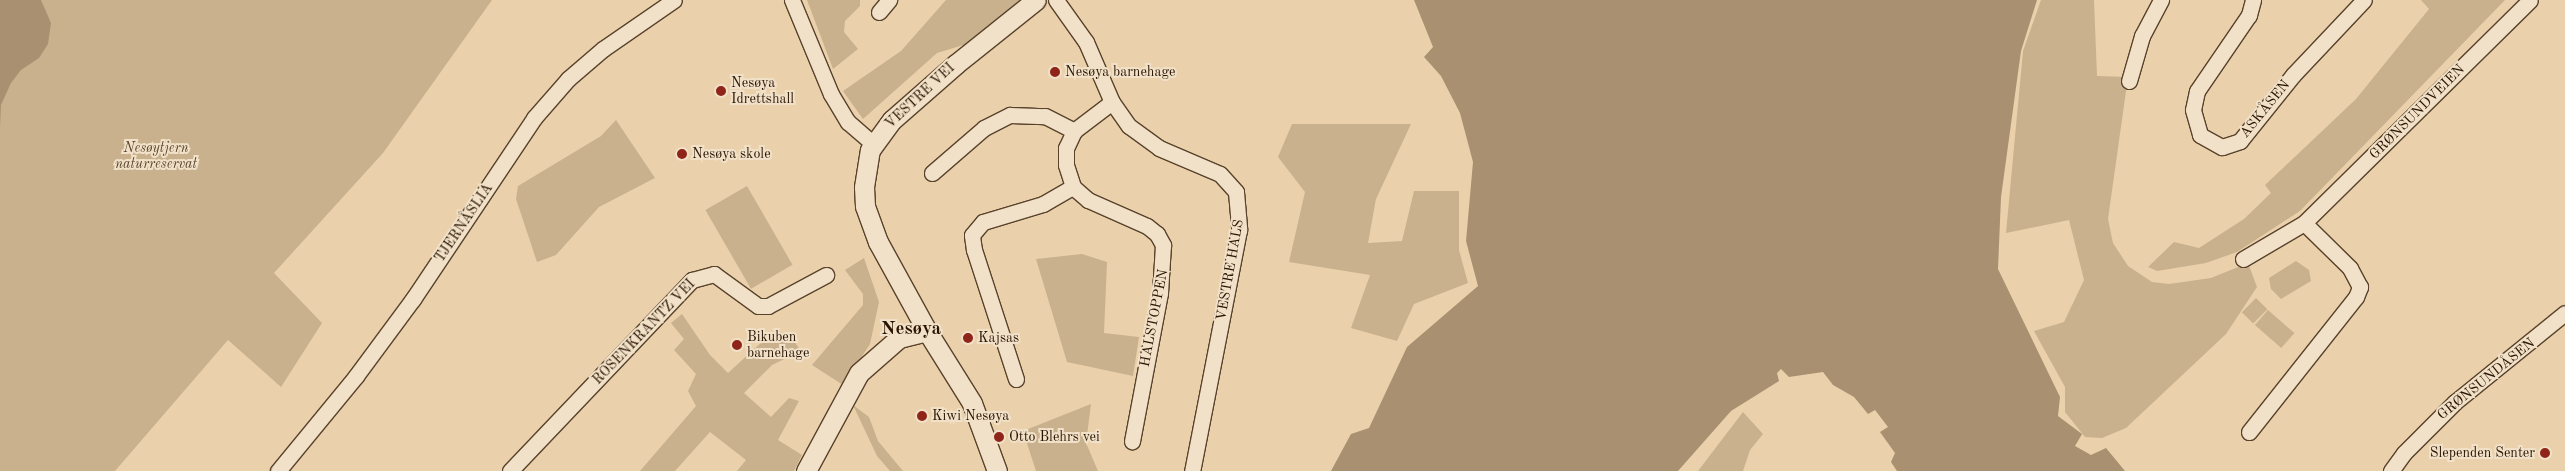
<!DOCTYPE html>
<meta charset="utf-8">
<style>
body{margin:0}
#map{position:relative;width:2565px;height:471px;overflow:hidden;background:#ead1ab;font-family:"Old Standard TT",serif}
div>[style]{position:absolute}
[style*='--x']{left:calc(var(--x)*1px);top:calc(var(--y)*1px);width:calc(var(--w)*1px);rotate:calc(var(--a)*1deg)}
.green>*{inset:0;background:#c9b18e;transform-origin:0 0}
.water>*{inset:0;background:#a89071}
.roads{filter:drop-shadow(1px 0 #59422b) drop-shadow(-1px 0 #59422b) drop-shadow(0 1px #59422b) drop-shadow(0 -1px #59422b)}
.minor>*{height:15px;margin:-7.5px;padding:0 7.5px;transform-origin:7.5px;border-radius:7.5px;background:#f1e1c8}
.tertiary>*{height:19px;margin:-9.5px;padding:0 9.5px;transform-origin:9.5px;border-radius:9.5px;background:#f1e1c8}
.dots>*{width:14px;height:14px;translate:-50% -50%;box-sizing:border-box;border:2px solid #f1e1c8;border-radius:50%}
span{translate:-50% -50%;white-space:nowrap;text-align:center;line-height:1.15;-webkit-text-stroke:4px #f1e1c8;paint-order:stroke}
.poi-label{font-size:14px;color:#291300}
.left{translate:0 -50%;text-align:left}
.right{translate:-100% -50%;text-align:right}
.street-label{font-size:14px;color:#291300}
.park-label{font-size:14px;color:#59422b;font-style:italic}
.district-label{font-size:19px;color:#291300;font-weight:700}
</style>
<div id="map">
<div class="green">
<div style="clip-path:polygon(0 0,492px 0,383px 153px,274px 273px,322px 323px,281px 387px,228px 340px,115px 471px,0 471px)"></div>
<div style="clip-path:polygon(807px 0,860px 0,860px 6px,845px 21px,844px 32px,858px 49px,833px 69px)"></div>
<div style="clip-path:polygon(946px 0,1023px 0,970px 43px,937px 53px,863px 119px,843px 91px,901px 51px)"></div>
<div style="clip-path:polygon(2041px 0,2094px 0,2097px 76px,2128px 77px,2108px 219px,2113px 243px,2128px 266px,2152px 282px,2169px 284px,2211px 278px,2248px 263px,2257px 287px,2226px 334px,2126px 428px,2102px 438px,2085px 437px,2065px 412px,2065px 387px,2034px 331px,2064px 322px,2084px 280px,2069px 220px,2006px 233px,2023px 51px)"></div>
<div style="clip-path:polygon(2421px 0,2505px 0,2300px 211px,2237px 252px,2206px 263px,2157px 271px,2148px 267px,2174px 242px,2199px 248px,2244px 219px,2271px 193px,2265px 185px,2356px 99px,2429px 9px)"></div>
<div style="clip-path:polygon(616px 120px,655px 178px,599px 207px,556px 255px,537px 262px,516px 199px,518px 186px,601px 136px)"></div>
<div style="clip-path:polygon(1292px 124px,1411px 124px,1376px 199px,1368px 243px,1402px 241px,1414px 191px,1459px 191px,1459px 250px,1468px 283px,1414px 304px,1397px 341px,1351px 328px,1370px 275px,1289px 262px,1305px 192px,1278px 157px)"></div>
<div style="left:747px;top:186px;width:91px;height:48px;rotate:60deg"></div>
<div style="clip-path:polygon(1082px 254px,1107px 262px,1104px 333px,1139px 337px,1133px 376px,1067px 362px,1036px 259px)"></div>
<div style="clip-path:polygon(864px 258px,879px 302px,870px 344px,843px 385px,812px 365px,863px 305px,863px 294px,845px 270px)"></div>
<div style="clip-path:polygon(2296px 261px,2309px 270px,2311px 281px,2281px 299px,2271px 289px,2269px 278px)"></div>
<div style="left:2256px;top:298px;width:16px;height:20px;rotate:45deg"></div>
<div style="left:2268px;top:310px;width:35px;height:20px;rotate:41deg"></div>
<div style="clip-path:polygon(682px 314px,710px 355px,728px 373px,776px 329px,794px 341px,801px 351px,772px 365px,744px 393px,771px 417px,789px 398px,799px 401px,778px 440px,802px 455px,794px 471px,737px 471px,746px 460px,710px 432px,675px 471px,640px 471px,696px 406px,688px 391px,696px 374px,674px 350px,684px 339px,671px 323px)"></div>
<div style="clip-path:polygon(1091px 404px,1086px 443px,1098px 471px,1036px 471px,1023px 431px)"></div>
<div style="clip-path:polygon(853px 405px,869px 417px,878px 441px,903px 471px,890px 471px,877px 456px)"></div>
<div style="clip-path:polygon(1743px 412px,1763px 434px,1750px 450px,1743px 471px,1698px 471px)"></div>
</div>
<div class="water">
<div style="clip-path:polygon(0 0,41px 0,51px 23px,48px 44px,39px 58px,21px 70px,11px 83px,1px 105px,0 127px)"></div>
<div style="clip-path:polygon(1414px 0,2037px 0,2021px 51px,2001px 197px,1998px 269px,2060px 397px,2058px 416px,2082px 434px,2075px 446px,2091px 455px,2106px 448px,2125px 471px,1897px 471px,1891px 462px,1895px 453px,1880px 432px,1888px 427px,1875px 410px,1868px 414px,1854px 397px,1833px 385px,1823px 372px,1789px 377px,1781px 369px,1777px 373px,1779px 381px,1731px 411px,1678px 471px,1331px 471px,1351px 434px,1369px 428px,1407px 347px,1478px 286px,1466px 241px,1473px 162px,1460px 113px,1441px 76px,1424px 57px,1433px 47px)"></div>
</div>
<div class="roads">
<div class="minor">
<div style="--x:792;--y:0;--w:102;--a:67.5"></div>
<div style="--x:831;--y:94;--w:33;--a:59"></div>
<div style="--x:848;--y:122;--w:33;--a:41"></div>
<div style="--x:1056;--y:0;--w:52;--a:54.5"></div>
<div style="--x:1086;--y:42;--w:65;--a:66.6"></div>
<div style="--x:1112;--y:102;--w:29;--a:55"></div>
<div style="--x:1129;--y:126;--w:37;--a:36"></div>
<div style="--x:1159;--y:148;--w:66;--a:23.1"></div>
<div style="--x:1220;--y:174;--w:24;--a:48"></div>
<div style="--x:1236;--y:192;--w:38;--a:85"></div>
<div style="--x:1239;--y:230;--w:246;--a:101"></div>
<div style="--x:2253;--y:0;--w:16;--a:105"></div>
<div style="--x:2249;--y:15;--w:92;--a:124.4"></div>
<div style="--x:2197;--y:91;--w:19;--a:102"></div>
<div style="--x:2193;--y:110;--w:26;--a:74"></div>
<div style="--x:2200;--y:135;--w:25;--a:29"></div>
<div style="--x:2222;--y:147;--w:19;--a:-18"></div>
<div style="--x:2240;--y:141;--w:85;--a:-51.2"></div>
<div style="--x:2293;--y:75;--w:103;--a:-46.6"></div>
<div style="--x:879;--y:12;--w:16;--a:-50"></div>
<div style="--x:2129;--y:81;--w:47;--a:-73.9"></div>
<div style="--x:2142;--y:36;--w:41;--a:-62.2"></div>
<div style="--x:1112;--y:102;--w:48;--a:142.7"></div>
<div style="--x:1074;--y:131;--w:19;--a:115"></div>
<div style="--x:1066;--y:148;--w:17;--a:90"></div>
<div style="--x:1066;--y:165;--w:23;--a:72"></div>
<div style="--x:1073;--y:187;--w:20;--a:41"></div>
<div style="--x:1088;--y:200;--w:64;--a:23.8"></div>
<div style="--x:1147;--y:226;--w:13;--a:39"></div>
<div style="--x:1157;--y:234;--w:13;--a:61"></div>
<div style="--x:1163;--y:245;--w:48;--a:93.6"></div>
<div style="--x:1160;--y:293;--w:151;--a:100.7"></div>
<div style="--x:932;--y:173;--w:69;--a:-40.9"></div>
<div style="--x:984;--y:128;--w:29;--a:-27"></div>
<div style="--x:1010;--y:115;--w:35;--a:2"></div>
<div style="--x:1045;--y:116;--w:33;--a:27"></div>
<div style="--x:2243;--y:259;--w:71;--a:-30.5"></div>
<div style="--x:2304;--y:223;--w:317;--a:-44.6"></div>
<div style="--x:1016;--y:379;--w:136;--a:-108"></div>
<div style="--x:974;--y:250;--w:15;--a:-98"></div>
<div style="--x:972;--y:235;--w:17;--a:-50"></div>
<div style="--x:983;--y:222;--w:63;--a:-16.7"></div>
<div style="--x:1043;--y:204;--w:34;--a:-30"></div>
<div style="--x:2249;--y:432;--w:172;--a:-51.6"></div>
<div style="--x:2356;--y:297;--w:11;--a:-68"></div>
<div style="--x:2360;--y:287;--w:21;--a:-118"></div>
<div style="--x:2350;--y:268;--w:64;--a:-135.6"></div>
<div style="--x:278;--y:471;--w:123;--a:-50.6"></div>
<div style="--x:356;--y:376;--w:96;--a:-53.5"></div>
<div style="--x:413;--y:299;--w:218;--a:-56.2"></div>
<div style="--x:534;--y:118;--w:52;--a:-48.9"></div>
<div style="--x:568;--y:79;--w:46;--a:-40.6"></div>
<div style="--x:603;--y:49;--w:86;--a:-34.6"></div>
<div style="--x:510;--y:471;--w:264;--a:-46.4"></div>
<div style="--x:692;--y:280;--w:23;--a:-15"></div>
<div style="--x:714;--y:274;--w:54;--a:36"></div>
<div style="--x:758;--y:306;--w:10;--a:0"></div>
<div style="--x:768;--y:306;--w:66;--a:-28.1"></div>
<div style="--x:2391;--y:471;--w:22;--a:-54"></div>
<div style="--x:2404;--y:453;--w:72;--a:-45"></div>
<div style="--x:2455;--y:402;--w:141;--a:-39"></div>
</div>
<div class="tertiary">
<div style="--x:806;--y:471;--w:111;--a:-61.6"></div>
<div style="--x:859;--y:373;--w:53;--a:-41.2"></div>
<div style="--x:899;--y:338;--w:29;--a:-14"></div>
<div style="--x:997;--y:471;--w:72;--a:-110.2"></div>
<div style="--x:972;--y:403;--w:85;--a:-122"></div>
<div style="--x:927;--y:331;--w:102;--a:-118.8"></div>
<div style="--x:878;--y:242;--w:38;--a:-110"></div>
<div style="--x:865;--y:206;--w:19;--a:-93"></div>
<div style="--x:864;--y:187;--w:37;--a:-81"></div>
<div style="--x:870;--y:150;--w:37;--a:-54"></div>
<div style="--x:892;--y:120;--w:85;--a:-41.2"></div>
<div style="--x:956;--y:64;--w:102;--a:-38.7"></div>
</div>
</div>
<div class="dots">
<div style="left:1055px;top:72px;background:#8f2418"></div>
<div style="left:721px;top:91px;background:#8f2418"></div>
<div style="left:682px;top:154px;background:#8f2418"></div>
<div style="left:968px;top:338px;background:#8f2418"></div>
<div style="left:737px;top:345px;background:#8f2418"></div>
<div style="left:922px;top:416px;background:#8f2418"></div>
<div style="left:999px;top:437px;background:#8f2418"></div>
<div style="left:2545px;top:453px;background:#8f2418"></div>
</div>
<div class="poi-label">
<span class="left" style="left:1065px;top:72px">Nesøya barnehage</span>
<span class="left" style="left:731px;top:91px">Nesøya<br>Idrettshall</span>
<span class="left" style="left:692px;top:154px">Nesøya skole</span>
<span class="left" style="left:747px;top:345px">Bikuben<br>barnehage</span>
<span class="left" style="left:978px;top:338px">Kajsas</span>
<span class="left" style="left:932px;top:416px">Kiwi Nesøya</span>
<span class="left" style="left:1009px;top:437px">Otto Blehrs vei</span>
<span class="right" style="left:2535px;top:453px">Slependen Senter</span>
</div>
<div class="street-label">
<span style="left:920px;top:96px;rotate:-43deg">VESTRE VEI</span>
<span style="left:2265px;top:109px;rotate:-51deg">ASKÅSEN</span>
<span style="left:2417px;top:112px;rotate:-45deg">GRØNSUNDVEIEN</span>
<span style="left:464px;top:223px;rotate:-56deg">TJERNÅSLIA</span>
<span style="left:1230px;top:270px;rotate:-80deg">VESTRE HALS</span>
<span style="left:1154px;top:318px;rotate:-79deg">HALSTOPPEN</span>
<span style="left:644px;top:332px;rotate:-46deg">ROSENKRANTZ VEI</span>
<span style="left:2486px;top:379px;rotate:-39deg">GRØNSUNDÅSEN</span>
</div>
<div class="park-label">
<span style="left:156px;top:156px">Nesøytjern<br>naturreservat</span>
</div>
<div class="district-label">
<span style="left:911px;top:330px">Nesøya</span>
</div>
</div>
